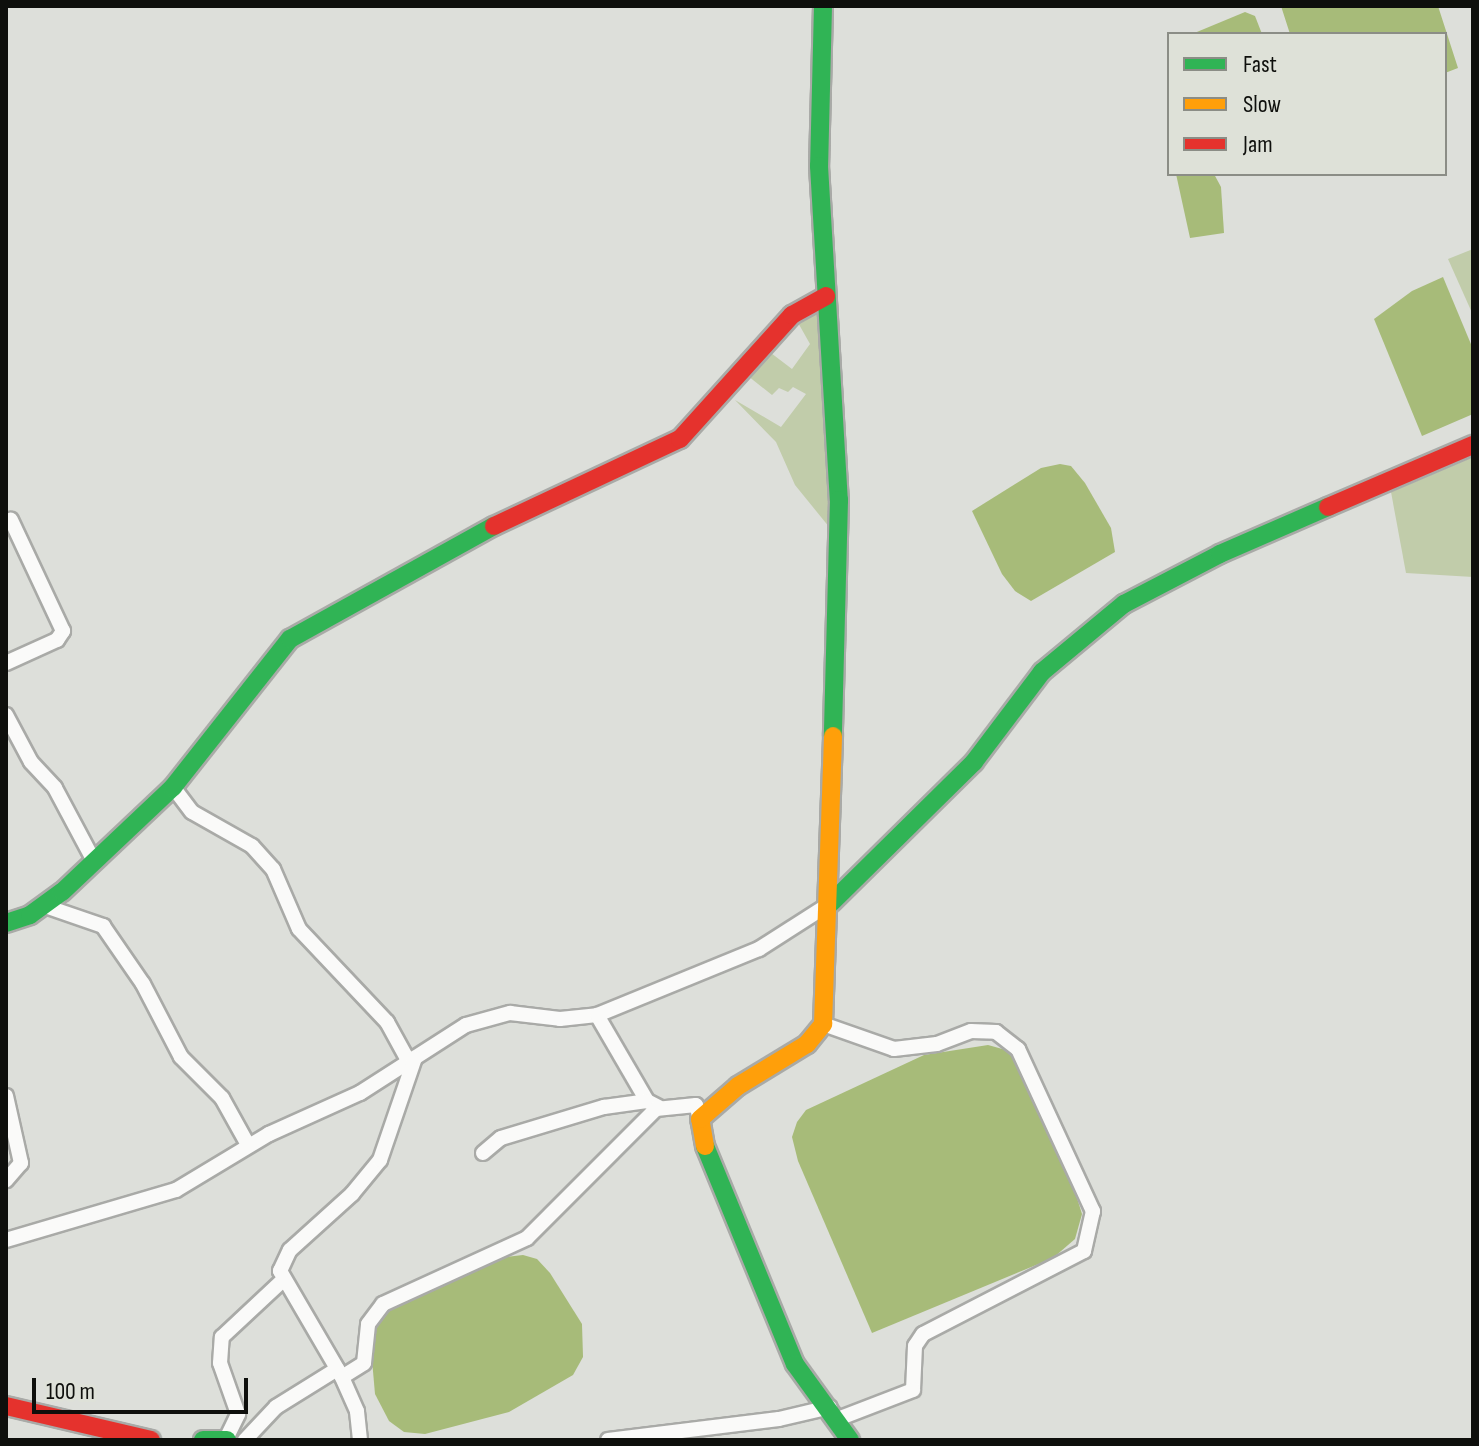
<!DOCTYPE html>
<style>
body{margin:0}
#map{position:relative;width:1479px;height:1446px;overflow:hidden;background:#dddfda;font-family:"Sofia Sans Condensed",sans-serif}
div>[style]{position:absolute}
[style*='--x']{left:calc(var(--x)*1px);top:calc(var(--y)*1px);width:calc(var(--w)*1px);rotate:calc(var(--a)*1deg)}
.green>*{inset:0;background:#c1ccaa}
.water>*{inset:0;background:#a7bb79}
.roads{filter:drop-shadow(2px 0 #a9aaa7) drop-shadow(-2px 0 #a9aaa7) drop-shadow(0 2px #a9aaa7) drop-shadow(0 -2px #a9aaa7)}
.street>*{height:14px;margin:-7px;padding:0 7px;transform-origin:7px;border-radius:7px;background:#fafaf9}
.fast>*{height:18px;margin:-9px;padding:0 9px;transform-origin:9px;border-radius:9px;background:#30b455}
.slow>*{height:18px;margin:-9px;padding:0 9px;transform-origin:9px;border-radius:9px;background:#ff9f0a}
.jam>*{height:18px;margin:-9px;padding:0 9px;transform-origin:9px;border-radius:9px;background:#e5322d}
span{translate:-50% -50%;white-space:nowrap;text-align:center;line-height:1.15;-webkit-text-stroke:8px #dee1d8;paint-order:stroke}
.frame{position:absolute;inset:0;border:8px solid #0e0f0c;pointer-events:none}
.legend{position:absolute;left:1167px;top:32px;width:280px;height:144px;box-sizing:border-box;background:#dee1d8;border:2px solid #8b8d86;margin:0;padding:10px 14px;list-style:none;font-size:24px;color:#0e0f0c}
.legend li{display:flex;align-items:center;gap:16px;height:40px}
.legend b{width:40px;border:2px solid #8b8d86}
.scale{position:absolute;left:32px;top:1378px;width:216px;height:36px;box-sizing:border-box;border:4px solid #0e0f0c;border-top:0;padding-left:10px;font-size:24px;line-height:28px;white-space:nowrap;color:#0e0f0c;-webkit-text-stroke:6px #dee1d8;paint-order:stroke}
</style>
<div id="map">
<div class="green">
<div style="clip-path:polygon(1473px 249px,1473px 315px,1448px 259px)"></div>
<div style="clip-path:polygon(807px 300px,822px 308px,834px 533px,795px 485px,776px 442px,735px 400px,781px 427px,806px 394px,793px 387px,788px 392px,779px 388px,772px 395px,748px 376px,767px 350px,792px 369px,810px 344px,792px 312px)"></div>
<div style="clip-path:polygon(1473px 457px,1473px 577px,1406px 573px,1391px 492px)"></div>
</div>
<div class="water">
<div style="clip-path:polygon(1281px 6px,1438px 6px,1458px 68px,1445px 73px,1445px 34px,1290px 34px)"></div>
<div style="clip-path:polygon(1245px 12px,1255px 16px,1262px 34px,1192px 34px)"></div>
<div style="clip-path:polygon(1176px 174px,1214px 174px,1221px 187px,1224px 233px,1190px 238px)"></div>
<div style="clip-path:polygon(1443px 277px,1473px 349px,1473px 414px,1422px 436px,1374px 319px,1412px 291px)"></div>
<div style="clip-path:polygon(1060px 464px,1071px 466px,1085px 483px,1111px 528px,1115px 552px,1031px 601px,1015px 591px,1002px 574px,972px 511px,1041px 468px)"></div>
<div style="clip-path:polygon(988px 1045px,1006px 1050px,1017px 1061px,1072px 1182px,1082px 1214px,1075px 1239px,1053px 1258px,872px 1333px,798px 1161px,792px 1137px,797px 1122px,806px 1110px,924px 1055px)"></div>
<div style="clip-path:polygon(523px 1255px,537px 1259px,550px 1273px,582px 1324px,583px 1357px,573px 1375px,509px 1412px,425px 1434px,404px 1432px,389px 1421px,375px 1394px,370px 1337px,376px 1317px,394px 1303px,498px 1258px)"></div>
</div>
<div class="roads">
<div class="street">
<div style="--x:6;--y:663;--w:56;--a:-24.3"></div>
<div style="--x:57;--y:640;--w:11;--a:-56"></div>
<div style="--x:63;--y:631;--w:123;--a:-115.1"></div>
<div style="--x:6;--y:715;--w:53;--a:62"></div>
<div style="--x:31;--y:762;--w:35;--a:47"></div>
<div style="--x:55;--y:788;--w:83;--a:61.9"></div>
<div style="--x:173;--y:787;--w:31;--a:53"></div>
<div style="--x:192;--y:812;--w:69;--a:29.5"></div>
<div style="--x:252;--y:846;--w:31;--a:48"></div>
<div style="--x:273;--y:869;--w:65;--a:66.6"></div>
<div style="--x:299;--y:929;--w:128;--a:46.6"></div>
<div style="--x:387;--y:1022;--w:46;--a:61.2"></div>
<div style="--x:42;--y:905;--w:65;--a:19"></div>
<div style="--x:103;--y:926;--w:70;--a:55.4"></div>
<div style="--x:143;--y:984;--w:82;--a:62.5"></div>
<div style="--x:181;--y:1057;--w:58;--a:45"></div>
<div style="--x:222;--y:1098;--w:54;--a:61"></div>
<div style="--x:597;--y:1015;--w:99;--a:59.8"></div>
<div style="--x:823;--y:1024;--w:75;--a:19.4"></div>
<div style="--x:894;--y:1049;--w:43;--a:-6.6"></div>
<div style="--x:937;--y:1044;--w:36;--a:-21"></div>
<div style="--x:971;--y:1031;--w:25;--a:2"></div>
<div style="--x:996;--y:1032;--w:28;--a:38"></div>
<div style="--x:1018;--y:1049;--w:179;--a:65.2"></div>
<div style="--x:1093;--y:1211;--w:41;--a:102.7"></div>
<div style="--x:1084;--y:1251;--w:181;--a:152.7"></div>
<div style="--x:923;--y:1334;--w:14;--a:124"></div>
<div style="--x:915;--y:1346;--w:44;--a:92.6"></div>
<div style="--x:913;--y:1390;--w:80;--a:158.9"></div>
<div style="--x:6;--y:1096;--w:69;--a:77.4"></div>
<div style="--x:21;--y:1163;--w:23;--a:131"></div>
<div style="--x:483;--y:1153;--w:23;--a:-40"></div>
<div style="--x:501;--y:1138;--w:108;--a:-16.8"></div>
<div style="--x:604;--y:1107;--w:43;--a:-7.9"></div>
<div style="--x:647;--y:1101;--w:13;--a:27"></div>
<div style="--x:6;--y:1240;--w:177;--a:-16.4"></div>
<div style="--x:176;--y:1190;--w:109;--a:-31.1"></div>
<div style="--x:269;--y:1134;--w:100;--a:-24.3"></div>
<div style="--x:360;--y:1093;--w:126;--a:-32.7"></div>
<div style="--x:466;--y:1025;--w:46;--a:-15.3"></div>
<div style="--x:510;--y:1013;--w:50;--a:6.8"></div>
<div style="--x:560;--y:1019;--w:37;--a:-6"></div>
<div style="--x:597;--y:1015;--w:175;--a:-22.2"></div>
<div style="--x:759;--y:949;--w:85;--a:-32.6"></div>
<div style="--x:342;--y:1377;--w:26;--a:-32"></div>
<div style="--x:364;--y:1363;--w:39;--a:-84"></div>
<div style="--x:368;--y:1324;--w:25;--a:-53"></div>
<div style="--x:383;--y:1304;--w:158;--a:-24.6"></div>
<div style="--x:527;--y:1238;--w:182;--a:-45"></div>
<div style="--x:656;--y:1109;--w:40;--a:-5.7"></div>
<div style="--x:696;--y:1105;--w:15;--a:74"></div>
<div style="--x:226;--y:1439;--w:28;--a:-64"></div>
<div style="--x:238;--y:1414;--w:54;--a:-109.4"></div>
<div style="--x:220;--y:1363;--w:26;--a:-86"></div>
<div style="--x:222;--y:1337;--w:83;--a:-43.1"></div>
<div style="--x:245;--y:1440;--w:45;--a:-46.8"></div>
<div style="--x:276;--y:1407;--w:72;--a:-31.9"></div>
<div style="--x:360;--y:1440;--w:29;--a:-96"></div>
<div style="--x:357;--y:1411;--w:37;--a:-114"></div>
<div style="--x:342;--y:1377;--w:123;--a:-120.3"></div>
<div style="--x:280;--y:1271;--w:23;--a:-65"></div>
<div style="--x:290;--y:1250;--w:84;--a:-42.1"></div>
<div style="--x:352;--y:1194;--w:44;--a:-50.5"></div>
<div style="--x:380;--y:1160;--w:108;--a:-71.1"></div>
<div style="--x:608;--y:1440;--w:172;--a:-7"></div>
<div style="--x:779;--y:1419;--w:52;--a:-13.2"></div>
</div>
<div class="fast">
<div style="--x:823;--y:6;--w:160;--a:91.4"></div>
<div style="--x:819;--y:166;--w:335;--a:86.6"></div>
<div style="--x:839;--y:500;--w:236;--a:91.5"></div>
<div style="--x:831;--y:903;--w:201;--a:-44.6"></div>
<div style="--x:974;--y:762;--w:113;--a:-52.9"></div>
<div style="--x:1042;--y:672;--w:107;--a:-39.7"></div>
<div style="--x:1124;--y:604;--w:108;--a:-27.5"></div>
<div style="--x:1220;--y:554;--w:118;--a:-23.5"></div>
<div style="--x:6;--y:923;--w:25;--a:-18"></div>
<div style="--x:30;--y:915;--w:39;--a:-36"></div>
<div style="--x:62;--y:892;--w:153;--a:-43.4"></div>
<div style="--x:173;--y:787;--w:189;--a:-51.7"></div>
<div style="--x:290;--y:639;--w:233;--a:-29"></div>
<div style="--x:705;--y:1146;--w:236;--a:67.6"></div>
<div style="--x:795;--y:1364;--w:94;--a:54.1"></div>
<div style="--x:203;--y:1440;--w:24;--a:0"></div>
</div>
<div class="slow">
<div style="--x:705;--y:1146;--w:27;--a:-100"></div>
<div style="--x:700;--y:1119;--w:50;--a:-41"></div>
<div style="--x:738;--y:1086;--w:81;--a:-31.3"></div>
<div style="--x:807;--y:1044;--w:26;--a:-51"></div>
<div style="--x:823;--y:1024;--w:288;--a:-88"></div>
</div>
<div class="jam">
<div style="--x:1328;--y:507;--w:158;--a:-23.2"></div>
<div style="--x:494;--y:526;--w:205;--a:-25.1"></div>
<div style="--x:680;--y:439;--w:167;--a:-47.9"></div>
<div style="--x:792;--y:315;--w:39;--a:-29"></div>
<div style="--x:6;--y:1406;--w:149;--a:13.2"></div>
</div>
</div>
<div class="frame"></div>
<ul class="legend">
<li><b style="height:10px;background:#30b455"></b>Fast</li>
<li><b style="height:10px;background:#ff9f0a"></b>Slow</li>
<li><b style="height:10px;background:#e5322d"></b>Jam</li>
</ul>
<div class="scale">100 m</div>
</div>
